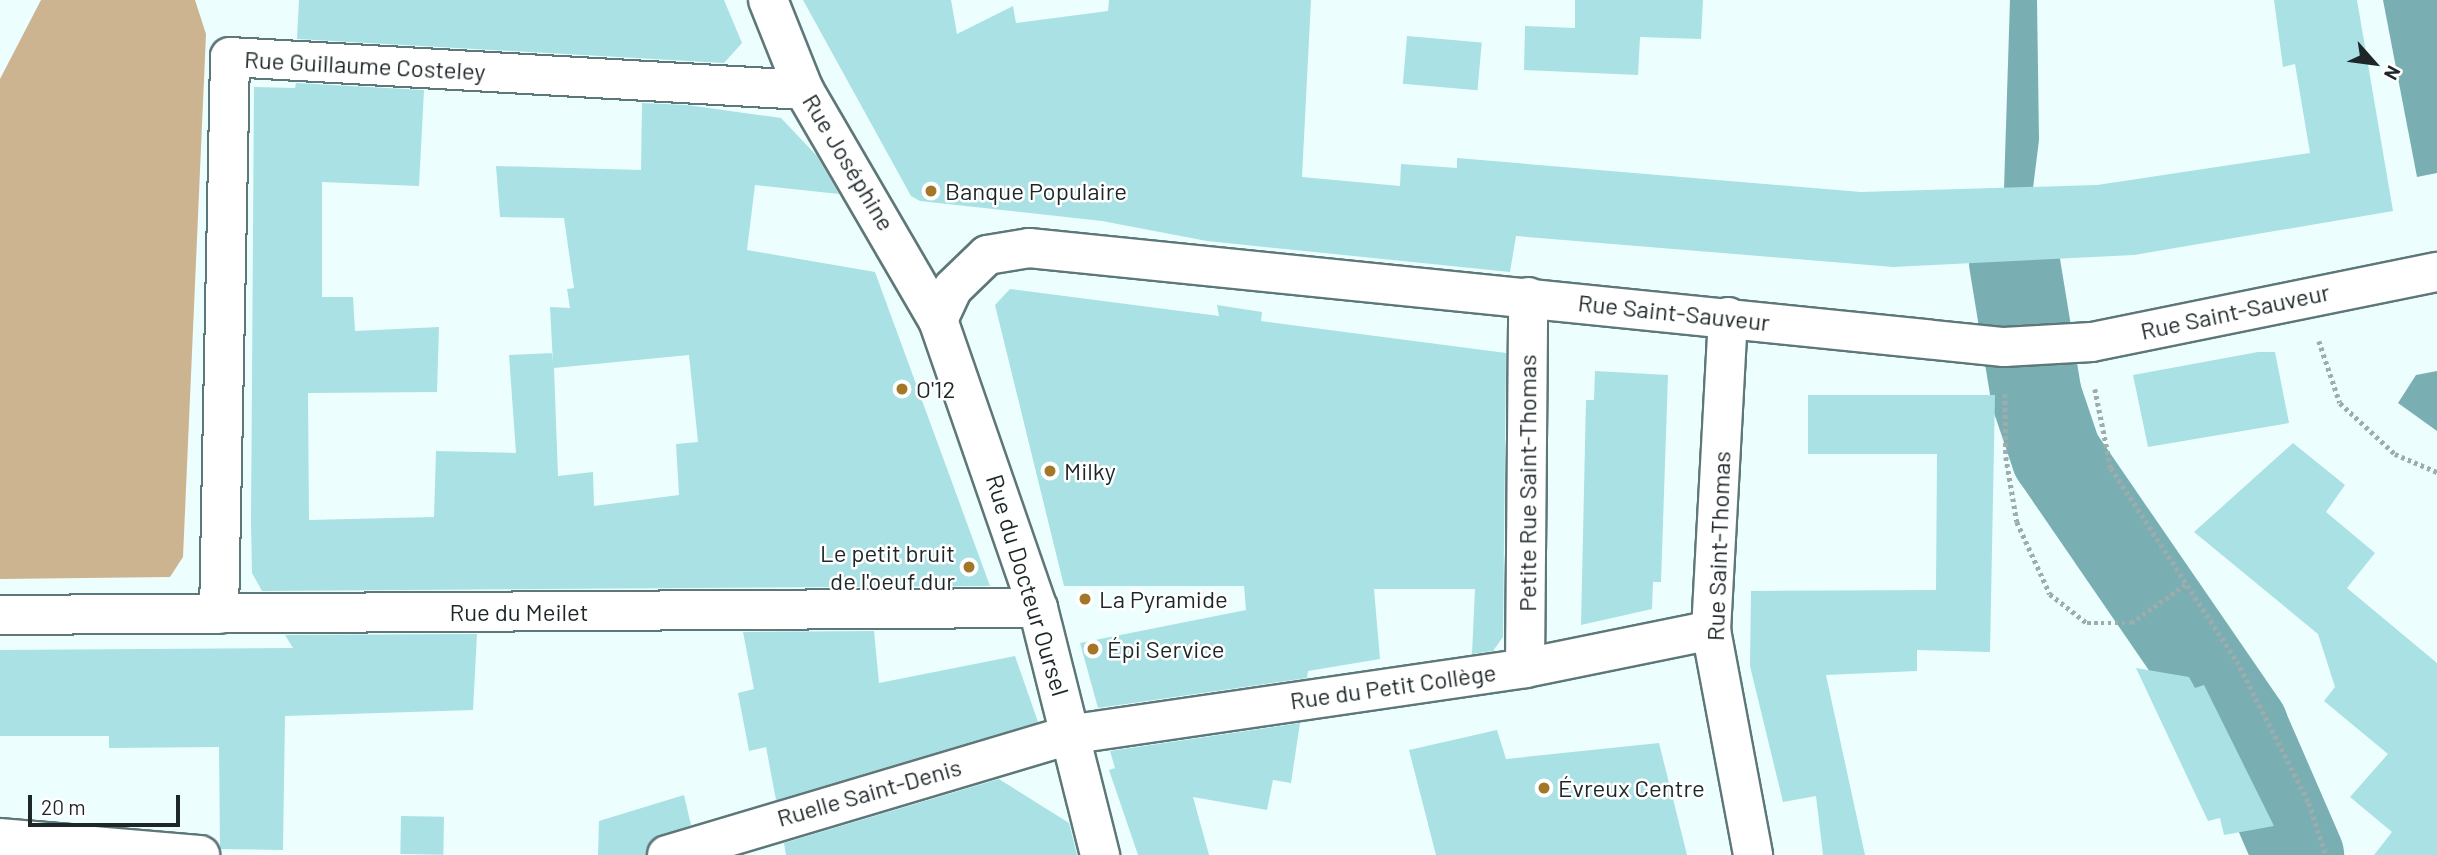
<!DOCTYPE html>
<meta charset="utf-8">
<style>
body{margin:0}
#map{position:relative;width:2437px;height:855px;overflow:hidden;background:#edfefe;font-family:Barlow,sans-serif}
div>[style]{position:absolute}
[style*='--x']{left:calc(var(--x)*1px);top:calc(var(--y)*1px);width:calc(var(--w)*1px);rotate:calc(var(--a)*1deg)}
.forest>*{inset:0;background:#cdb490}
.water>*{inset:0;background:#79afb2}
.river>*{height:91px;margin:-45.5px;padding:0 45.5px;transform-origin:45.5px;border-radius:45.5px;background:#79afb2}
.building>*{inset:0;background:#aae1e4;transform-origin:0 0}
.path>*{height:4.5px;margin-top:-2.25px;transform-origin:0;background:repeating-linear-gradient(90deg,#9eacad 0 3.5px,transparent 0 7px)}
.roads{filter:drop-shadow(2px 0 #5e7778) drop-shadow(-2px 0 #5e7778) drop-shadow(0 2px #5e7778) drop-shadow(0 -2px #5e7778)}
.pedestrian>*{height:38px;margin:-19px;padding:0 19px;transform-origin:19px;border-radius:19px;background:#fff}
.minor>*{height:38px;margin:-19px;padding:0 19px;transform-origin:19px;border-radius:19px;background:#fff}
.tertiary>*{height:38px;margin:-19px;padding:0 19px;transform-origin:19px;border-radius:19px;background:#fff}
.secondary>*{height:38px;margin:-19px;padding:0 19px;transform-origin:19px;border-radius:19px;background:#fff}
.dots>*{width:19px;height:19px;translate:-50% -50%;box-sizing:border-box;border:4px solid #fff;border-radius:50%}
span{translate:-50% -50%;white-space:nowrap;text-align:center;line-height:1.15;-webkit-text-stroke:5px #fff;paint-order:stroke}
.street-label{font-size:24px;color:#1d2728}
.poi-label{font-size:24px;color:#1d2728}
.left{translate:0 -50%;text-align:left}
.right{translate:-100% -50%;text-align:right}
.north{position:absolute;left:2339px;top:28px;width:70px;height:70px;-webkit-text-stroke:5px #fff;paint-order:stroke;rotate:118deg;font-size:19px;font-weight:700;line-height:28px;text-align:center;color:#1d2728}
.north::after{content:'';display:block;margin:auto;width:24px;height:32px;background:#1d2728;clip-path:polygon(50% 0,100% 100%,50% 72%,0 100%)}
.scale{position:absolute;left:28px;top:795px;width:152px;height:32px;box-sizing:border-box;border:4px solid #1d2728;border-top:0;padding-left:9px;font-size:21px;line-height:24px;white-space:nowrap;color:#1d2728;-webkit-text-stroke:5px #fff;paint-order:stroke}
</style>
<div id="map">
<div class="forest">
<div style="clip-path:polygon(41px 0,195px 0,206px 34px,183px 557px,170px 577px,0 579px,0 79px)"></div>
</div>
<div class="water">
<div style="clip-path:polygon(2010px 0,2037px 0,2039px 140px,2033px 188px,2004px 189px)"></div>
<div style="clip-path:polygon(2383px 0,2437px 0,2437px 173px,2417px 177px)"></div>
<div style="clip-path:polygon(2033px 262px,2038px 299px,1995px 303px,1994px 263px)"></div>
<div style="clip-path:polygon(2437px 371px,2437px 431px,2398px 403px,2416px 375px)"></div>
<div style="clip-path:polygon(2066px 391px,2087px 470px,2164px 587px,2144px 600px,2017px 425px,2016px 399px)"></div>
<div style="clip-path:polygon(2179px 602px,2285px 770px,2318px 855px,2284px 855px,2233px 733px,2204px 685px,2195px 688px,2156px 618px)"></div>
</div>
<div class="river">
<div style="--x:2014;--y:262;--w:136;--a:80.7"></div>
<div style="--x:2036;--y:396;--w:62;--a:71.3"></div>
<div style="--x:2056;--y:455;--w:329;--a:55.5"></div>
<div style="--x:2242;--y:726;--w:141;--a:66.5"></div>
</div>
<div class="building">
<div style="clip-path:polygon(299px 0,724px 0,742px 43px,724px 63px,297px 39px)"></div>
<div style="clip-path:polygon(803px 0,951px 0,957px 34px,1013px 6px,1016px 23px,1108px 11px,1109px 0,1311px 0,1302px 177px,1400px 186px,1401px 164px,1457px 168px,1457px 158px,1861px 192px,2097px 185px,2310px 153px,2295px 64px,2283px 67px,2274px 0,2357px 0,2393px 211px,2134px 255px,1893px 267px,1516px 236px,1510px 272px,1207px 241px,1102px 221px,920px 201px,911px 196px)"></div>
<div style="clip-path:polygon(1575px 0,1703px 0,1701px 39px,1640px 37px,1638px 75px,1524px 70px,1525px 26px,1575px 28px)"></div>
<div style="left:1407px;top:36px;width:75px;height:48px;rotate:5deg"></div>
<div style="clip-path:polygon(evenodd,296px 83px,424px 90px,419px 186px,322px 182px,322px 297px,353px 297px,355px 331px,439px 327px,437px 392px,308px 393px,309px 520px,434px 517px,436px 451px,516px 453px,509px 355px,553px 353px,553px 364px,550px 307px,570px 308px,567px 289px,574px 288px,564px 218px,500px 217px,496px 166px,641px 170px,642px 103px,687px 105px,781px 118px,817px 156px,839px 194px,755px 185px,747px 250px,875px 272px,990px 586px,262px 591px,252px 573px,251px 523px,254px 87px,295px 88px,296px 83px,689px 355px,698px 442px,676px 444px,679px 495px,594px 506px,593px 472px,558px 476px,554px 368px,689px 355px)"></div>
<div style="clip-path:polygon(1010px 289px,1219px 316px,1217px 305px,1262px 312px,1261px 321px,1506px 353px,1503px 637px,1493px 651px,1472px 654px,1475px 589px,1374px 589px,1380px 659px,1308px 671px,1307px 678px,1098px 708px,1080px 643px,1246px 610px,1244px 586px,1064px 586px,995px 305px)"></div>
<div style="clip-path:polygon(2258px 352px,2275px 352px,2289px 423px,2148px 447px,2133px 375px)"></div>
<div style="clip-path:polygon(1595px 371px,1668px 375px,1661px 582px,1653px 582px,1652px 609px,1581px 625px,1586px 400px,1594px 400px)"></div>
<div style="clip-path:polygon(1808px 395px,1995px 395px,1990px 652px,1917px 650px,1917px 671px,1826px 675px,1865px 855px,1823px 855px,1816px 796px,1783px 802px,1750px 666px,1751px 591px,1936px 590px,1937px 454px,1808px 454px)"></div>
<div style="clip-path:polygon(2293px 443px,2345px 485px,2326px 512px,2375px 553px,2347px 588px,2437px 663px,2437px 855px,2374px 855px,2392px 832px,2350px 797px,2388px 754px,2324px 701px,2335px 687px,2318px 634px,2194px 532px)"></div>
<div style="clip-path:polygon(874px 631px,879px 683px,1015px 656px,1038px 722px,776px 800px,766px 747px,749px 751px,738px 693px,754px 689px,743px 632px)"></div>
<div style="clip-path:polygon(477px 634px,473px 710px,285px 716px,283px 850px,220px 849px,219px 747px,109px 748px,109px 736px,0 736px,0 650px,293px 648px,285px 635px)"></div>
<div style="clip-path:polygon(2136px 668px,2189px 677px,2195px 688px,2204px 685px,2274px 826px,2224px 835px,2220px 818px,2208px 821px)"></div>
<div style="clip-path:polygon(1300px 723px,1291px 783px,1273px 780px,1267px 810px,1193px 797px,1209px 855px,1138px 855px,1109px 770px,1115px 768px,1110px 751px)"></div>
<div style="clip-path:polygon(1497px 730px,1506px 759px,1659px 743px,1687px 855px,1436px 855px,1409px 750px)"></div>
<div style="clip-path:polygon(999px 779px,1069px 823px,1077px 855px,786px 855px,784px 843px)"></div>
<div style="clip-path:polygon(684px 795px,691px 825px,652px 840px,646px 855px,598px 855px,599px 821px)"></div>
<div style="left:401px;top:816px;width:43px;height:38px;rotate:1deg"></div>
</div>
<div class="path">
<div style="--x:2319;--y:341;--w:65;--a:71.3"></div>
<div style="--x:2340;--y:403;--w:75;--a:42.8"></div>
<div style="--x:2395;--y:454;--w:46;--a:23.2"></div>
<div style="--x:2095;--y:389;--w:81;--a:78.6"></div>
<div style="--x:2111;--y:468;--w:230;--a:56.9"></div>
<div style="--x:2237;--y:661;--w:159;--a:63.1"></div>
<div style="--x:2309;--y:803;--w:55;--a:71.9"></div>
<div style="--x:2005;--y:394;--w:63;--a:89.1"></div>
<div style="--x:2006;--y:457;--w:66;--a:80.4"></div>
<div style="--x:2017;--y:522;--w:79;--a:65.4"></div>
<div style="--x:2050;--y:594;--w:47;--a:38.1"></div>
<div style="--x:2087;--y:623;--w:44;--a:0"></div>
<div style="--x:2131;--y:623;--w:66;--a:-35.1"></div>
</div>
<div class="roads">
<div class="pedestrian">
<div style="--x:1525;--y:668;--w:371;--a:-89.5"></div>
</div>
<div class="minor">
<div style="--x:1728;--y:317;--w:313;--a:93.1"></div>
<div style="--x:1711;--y:630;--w:229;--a:79.4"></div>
<div style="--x:219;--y:614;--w:557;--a:-88.87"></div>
<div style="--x:230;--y:57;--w:575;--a:3.29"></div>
<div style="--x:0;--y:615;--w:1038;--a:-0.39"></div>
<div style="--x:0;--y:838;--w:201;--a:4.9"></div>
<div style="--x:667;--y:855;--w:425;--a:-16.6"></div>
<div style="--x:1074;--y:734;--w:456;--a:-8.3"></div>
<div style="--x:1525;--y:668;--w:190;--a:-11.5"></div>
</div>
<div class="tertiary">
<div style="--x:938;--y:320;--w:35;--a:-65"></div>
<div style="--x:953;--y:288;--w:47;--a:-44.1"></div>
<div style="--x:987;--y:255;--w:43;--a:-9.5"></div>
<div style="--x:1029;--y:248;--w:980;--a:5.8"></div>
<div style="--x:2004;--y:347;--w:88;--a:-3.3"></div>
<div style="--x:2092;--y:342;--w:352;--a:-11.5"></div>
</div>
<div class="secondary">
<div style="--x:768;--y:0;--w:97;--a:68.2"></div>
<div style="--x:804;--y:90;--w:266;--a:59.8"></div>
<div style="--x:938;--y:320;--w:305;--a:70.9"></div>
<div style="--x:1038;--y:608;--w:255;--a:75.9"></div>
</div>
</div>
<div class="dots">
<div style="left:931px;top:191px;background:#a37628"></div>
<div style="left:902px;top:389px;background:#a37628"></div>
<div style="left:1050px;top:471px;background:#a37628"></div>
<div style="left:969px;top:567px;background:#a37628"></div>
<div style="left:1085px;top:599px;background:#a37628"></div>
<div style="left:1093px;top:649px;background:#a37628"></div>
<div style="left:1544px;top:788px;background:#a37628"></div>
</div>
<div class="street-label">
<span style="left:365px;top:65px;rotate:3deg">Rue Guillaume Costeley</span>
<span style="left:849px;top:162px;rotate:59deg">Rue Joséphine</span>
<span style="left:2235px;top:311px;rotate:-12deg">Rue Saint-Sauveur</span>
<span style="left:1674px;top:312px;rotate:6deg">Rue Saint-Sauveur</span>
<span style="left:1527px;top:483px;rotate:-90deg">Petite Rue Saint-Thomas</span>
<span style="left:1718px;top:546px;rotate:-88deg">Rue Saint-Thomas</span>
<span style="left:1028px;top:585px;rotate:73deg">Rue du Docteur Oursel</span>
<span style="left:519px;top:612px">Rue du Meilet</span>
<span style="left:1393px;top:686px;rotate:-8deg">Rue du Petit Collège</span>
<span style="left:869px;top:792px;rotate:-16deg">Ruelle Saint-Denis</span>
</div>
<div class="poi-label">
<span class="left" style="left:945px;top:191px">Banque Populaire</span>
<span class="left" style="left:916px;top:389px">O'12</span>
<span class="left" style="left:1064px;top:471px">Milky</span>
<span class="right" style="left:955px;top:567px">Le petit bruit<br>de l'oeuf dur</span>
<span class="left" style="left:1099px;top:599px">La Pyramide</span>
<span class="left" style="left:1107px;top:649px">Épi Service</span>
<span class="left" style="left:1558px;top:788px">Évreux Centre</span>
</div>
<div class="north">N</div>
<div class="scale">20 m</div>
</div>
